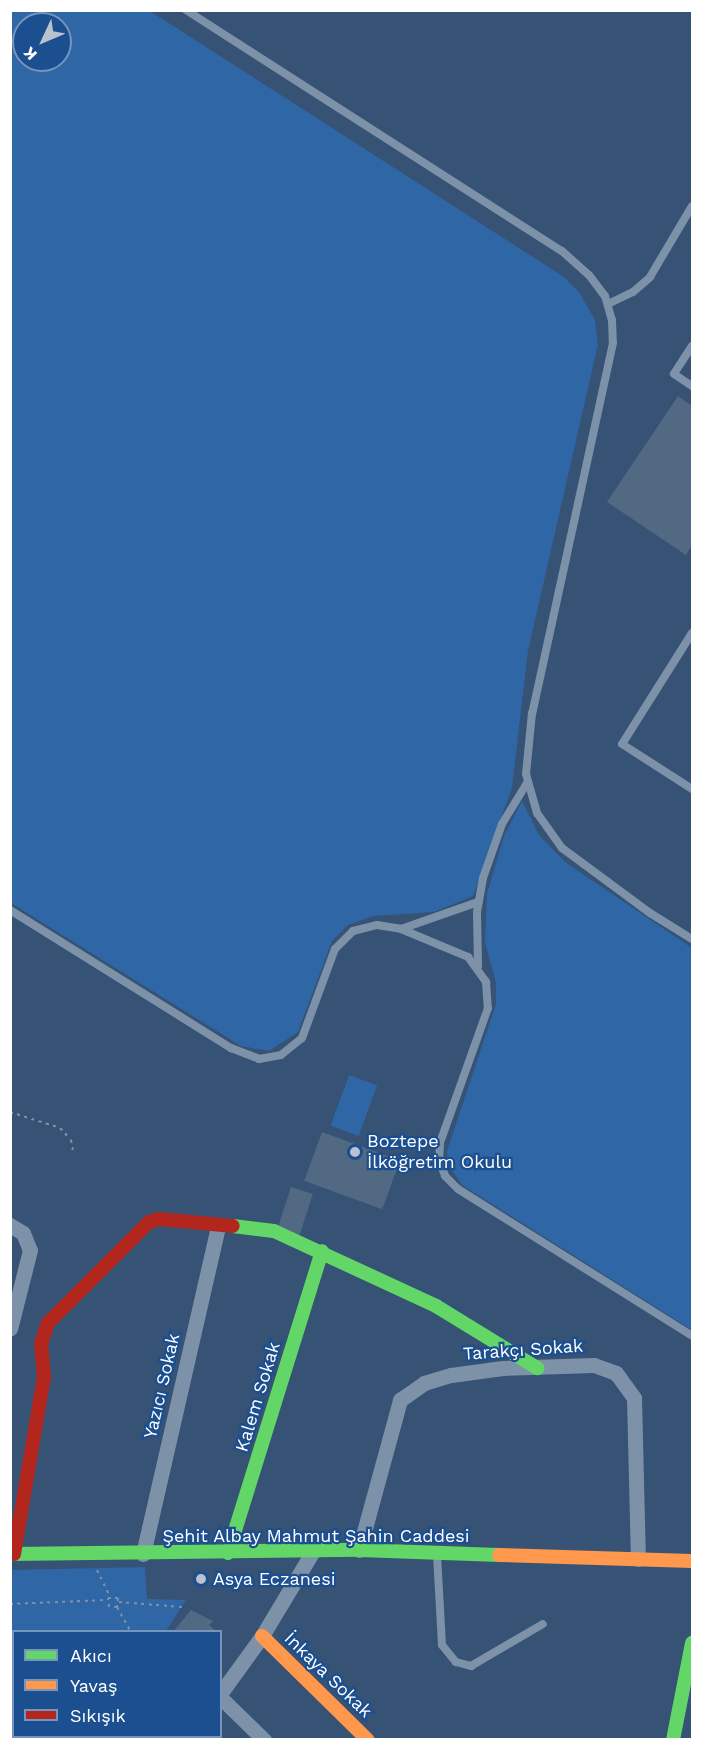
<!DOCTYPE html>
<meta charset="utf-8">
<style>
body{margin:0}
#map{position:relative;width:703px;height:1750px;overflow:hidden;background:#365274;font-family:"Work Sans",sans-serif}
div>[style]{position:absolute}
[style*='--x']{left:calc(var(--x)*1px);top:calc(var(--y)*1px);width:calc(var(--w)*1px);rotate:calc(var(--a)*1deg)}
.green>*{inset:0;background:#2f66a5;transform-origin:0 0}
.building>*{inset:0;background:#526984;transform-origin:0 0}
.path>*{height:2px;margin-top:-1px;transform-origin:0;background:repeating-linear-gradient(90deg,#7d92a8 0 3px,transparent 0 7.5px)}
.lane>*{height:8px;margin:-4px;padding:0 4px;transform-origin:4px;border-radius:4px;background:#7d92a8}
.street>*{height:15px;margin:-7.5px;padding:0 7.5px;transform-origin:7.5px;border-radius:7.5px;background:#7d92a8}
.fast>*{height:14px;margin:-7px;padding:0 7px;transform-origin:7px;border-radius:7px;background:#63d668}
.slow>*{height:14px;margin:-7px;padding:0 7px;transform-origin:7px;border-radius:7px;background:#ff974d}
.jam>*{height:14px;margin:-7px;padding:0 7px;transform-origin:7px;border-radius:7px;background:#b3261e}
.dots>*{width:16px;height:16px;translate:-50% -50%;box-sizing:border-box;border:3px solid #1b4f8f;border-radius:50%}
span{translate:-50% -50%;white-space:nowrap;text-align:center;line-height:1.15;-webkit-text-stroke:4.5px #1b4f8f;paint-order:stroke}
.poi-label{font-size:18px;color:#fff}
.left{translate:0 -50%;text-align:left}
.street-label{font-size:18px;color:#fff}
.frame{position:absolute;inset:0;border:12px solid #fff;pointer-events:none}
.legend{position:absolute;left:12px;top:1630px;width:210px;height:108px;box-sizing:border-box;background:#1b4f8f;border:2px solid #7695bc;margin:0;padding:8px 10px;list-style:none;font-size:18px;color:#fff}
.legend li{display:flex;align-items:center;gap:12px;height:30px}
.legend b{width:30px;border:2px solid #7695bc}
.north{position:absolute;left:12px;top:12px;width:60px;height:60px;box-sizing:border-box;background:#1b4f8f;border:2px solid #7695bc;border-radius:50%;rotate:226deg;font-size:16px;font-weight:700;line-height:24px;text-align:center;color:#fff}
.north::after{content:'';display:block;margin:auto;width:21px;height:27px;background:#b9c2ce;clip-path:polygon(50% 0,100% 100%,50% 72%,0 100%)}
</style>
<div id="map">
<div class="green">
<div style="clip-path:polygon(evenodd,10px 11px,150px 11px,564px 277px,579px 292px,595px 320px,598px 344px,528px 651px,512px 788px,473px 896px,434px 912px,373px 916px,348px 925px,332px 941px,298px 1032px,269px 1051px,241px 1046px,11px 903px,10px 11px,24px 24px,60px 24px,60px 60px,24px 60px,24px 24px)"></div>
<div style="clip-path:polygon(522px 801px,539px 835px,565px 862px,692px 948px,692px 1330px,462px 1185px,448px 1164px,447px 1151px,496px 1004px,496px 983px,485px 942px,487px 894px,504px 836px)"></div>
<div style="left:349px;top:1075px;width:30px;height:54px;rotate:20deg"></div>
<div style="clip-path:polygon(145px 1567px,147px 1599px,186px 1600px,166px 1631px,14px 1632px,13px 1677px,11px 1676px,11px 1570px)"></div>
</div>
<div class="building">
<div style="clip-path:polygon(678px 396px,692px 406px,692px 545px,686px 555px,607px 502px)"></div>
<div style="left:322px;top:1132px;width:83px;height:52px;rotate:20deg"></div>
<div style="left:291px;top:1187px;width:23px;height:43px;rotate:18deg"></div>
<div style="clip-path:polygon(191px 1610px,213px 1621px,209px 1625px,217px 1632px,173px 1632px)"></div>
</div>
<div class="path">
<div style="--x:10;--y:1112;--w:52;--a:17.7"></div>
<div style="--x:60;--y:1128;--w:16;--a:47"></div>
<div style="--x:71;--y:1140;--w:11;--a:80"></div>
<div style="--x:97;--y:1570;--w:28;--a:64"></div>
<div style="--x:119;--y:1602;--w:63;--a:4.5"></div>
<div style="--x:10;--y:1604;--w:96;--a:-2.4"></div>
<div style="--x:117;--y:1607;--w:8;--a:180"></div>
<div style="--x:109;--y:1607;--w:9;--a:-96"></div>
<div style="--x:108;--y:1598;--w:10;--a:0"></div>
<div style="--x:118;--y:1598;--w:9;--a:96"></div>
<div style="--x:117;--y:1607;--w:29;--a:61"></div>
</div>
<div class="lane">
<div style="--x:186;--y:10;--w:447;--a:32.7"></div>
<div style="--x:562;--y:251;--w:36;--a:42"></div>
<div style="--x:589;--y:275;--w:26;--a:53"></div>
<div style="--x:605;--y:296;--w:25;--a:74"></div>
<div style="--x:612;--y:320;--w:23;--a:88"></div>
<div style="--x:613;--y:343;--w:379;--a:102.3"></div>
<div style="--x:532;--y:713;--w:61;--a:95.6"></div>
<div style="--x:526;--y:774;--w:41;--a:74.2"></div>
<div style="--x:537;--y:813;--w:43;--a:54.5"></div>
<div style="--x:562;--y:848;--w:109;--a:36.5"></div>
<div style="--x:650;--y:913;--w:49;--a:31.8"></div>
<div style="--x:608;--y:304;--w:28;--a:-26"></div>
<div style="--x:633;--y:292;--w:23;--a:-41"></div>
<div style="--x:650;--y:277;--w:82;--a:-59.4"></div>
<div style="--x:692;--y:346;--w:33;--a:123"></div>
<div style="--x:674;--y:374;--w:22;--a:34"></div>
<div style="--x:692;--y:633;--w:131;--a:122.2"></div>
<div style="--x:622;--y:744;--w:83;--a:32.7"></div>
<div style="--x:10;--y:910;--w:261;--a:32"></div>
<div style="--x:231;--y:1048;--w:30;--a:21"></div>
<div style="--x:259;--y:1059;--w:22;--a:-10"></div>
<div style="--x:281;--y:1055;--w:27;--a:-39"></div>
<div style="--x:302;--y:1038;--w:95;--a:-69.7"></div>
<div style="--x:335;--y:949;--w:25;--a:-45"></div>
<div style="--x:353;--y:931;--w:25;--a:-14"></div>
<div style="--x:377;--y:925;--w:24;--a:9"></div>
<div style="--x:401;--y:929;--w:73;--a:22.7"></div>
<div style="--x:468;--y:957;--w:31;--a:54"></div>
<div style="--x:486;--y:982;--w:26;--a:86"></div>
<div style="--x:488;--y:1008;--w:143;--a:109.6"></div>
<div style="--x:440;--y:1143;--w:17;--a:93"></div>
<div style="--x:439;--y:1160;--w:17;--a:69"></div>
<div style="--x:445;--y:1176;--w:18;--a:45"></div>
<div style="--x:458;--y:1189;--w:276;--a:32.1"></div>
<div style="--x:401;--y:929;--w:82;--a:-19.3"></div>
<div style="--x:478;--y:966;--w:54;--a:-91.1"></div>
<div style="--x:477;--y:912;--w:35;--a:-80"></div>
<div style="--x:483;--y:878;--w:57;--a:-70.6"></div>
<div style="--x:502;--y:824;--w:48;--a:-58.6"></div>
<div style="--x:437;--y:1555;--w:90;--a:86.8"></div>
<div style="--x:442;--y:1645;--w:22;--a:51"></div>
<div style="--x:456;--y:1662;--w:16;--a:15"></div>
<div style="--x:471;--y:1666;--w:83;--a:-30.3"></div>
</div>
<div class="street">
<div style="--x:10;--y:1225;--w:15;--a:32"></div>
<div style="--x:23;--y:1233;--w:18;--a:68"></div>
<div style="--x:30;--y:1250;--w:81;--a:104.2"></div>
<div style="--x:359;--y:1550;--w:156;--a:-74.7"></div>
<div style="--x:400;--y:1400;--w:29;--a:-35"></div>
<div style="--x:424;--y:1383;--w:28;--a:-17"></div>
<div style="--x:451;--y:1375;--w:52;--a:-7.7"></div>
<div style="--x:503;--y:1368;--w:91;--a:-1.9"></div>
<div style="--x:594;--y:1365;--w:23;--a:20"></div>
<div style="--x:616;--y:1373;--w:31;--a:54"></div>
<div style="--x:634;--y:1398;--w:161;--a:88.6"></div>
<div style="--x:143;--y:1554;--w:335;--a:-77.1"></div>
<div style="--x:220;--y:1694;--w:72;--a:-54.1"></div>
<div style="--x:262;--y:1636;--w:99;--a:-59"></div>
<div style="--x:220;--y:1697;--w:62;--a:44.3"></div>
<div style="--x:179;--y:1740;--w:5;--a:-53"></div>
</div>
<div class="fast">
<div style="--x:233;--y:1226;--w:41;--a:7"></div>
<div style="--x:274;--y:1231;--w:179;--a:24.8"></div>
<div style="--x:436;--y:1306;--w:119;--a:31.5"></div>
<div style="--x:228;--y:1553;--w:316;--a:-72.7"></div>
<div style="--x:10;--y:1554;--w:349;--a:-0.7"></div>
<div style="--x:359;--y:1550;--w:140;--a:2"></div>
<div style="--x:673;--y:1740;--w:99;--a:-78.9"></div>
</div>
<div class="slow">
<div style="--x:499;--y:1555;--w:193;--a:1.8"></div>
<div style="--x:262;--y:1636;--w:148;--a:44.5"></div>
</div>
<div class="jam">
<div style="--x:14;--y:1554;--w:180;--a:-80.4"></div>
<div style="--x:44;--y:1377;--w:33;--a:-95"></div>
<div style="--x:41;--y:1344;--w:22;--a:-72"></div>
<div style="--x:48;--y:1323;--w:143;--a:-45"></div>
<div style="--x:149;--y:1222;--w:10;--a:-17"></div>
<div style="--x:159;--y:1219;--w:74;--a:5.4"></div>
</div>
<div class="dots">
<div style="left:355px;top:1152px;background:#b9c2ce"></div>
<div style="left:201px;top:1579px;background:#b9c2ce"></div>
</div>
<div class="poi-label">
<span class="left" style="left:367px;top:1152px">Boztepe<br>İlköğretim Okulu</span>
<span class="left" style="left:213px;top:1579px">Asya Eczanesi</span>
</div>
<div class="street-label">
<span style="left:523px;top:1350px;rotate:-4deg">Tarakçı Sokak</span>
<span style="left:162px;top:1386px;rotate:-77deg">Yazıcı Sokak</span>
<span style="left:258px;top:1397px;rotate:-73deg">Kalem Sokak</span>
<span style="left:316px;top:1536px">Şehit Albay Mahmut Şahin Caddesi</span>
<span style="left:328px;top:1675px;rotate:44deg">İnkaya Sokak</span>
</div>
<div class="frame"></div>
<ul class="legend">
<li><b style="height:8px;background:#63d668"></b>Akıcı</li>
<li><b style="height:8px;background:#ff974d"></b>Yavaş</li>
<li><b style="height:8px;background:#b3261e"></b>Sıkışık</li>
</ul>
<div class="north">K</div>
</div>
